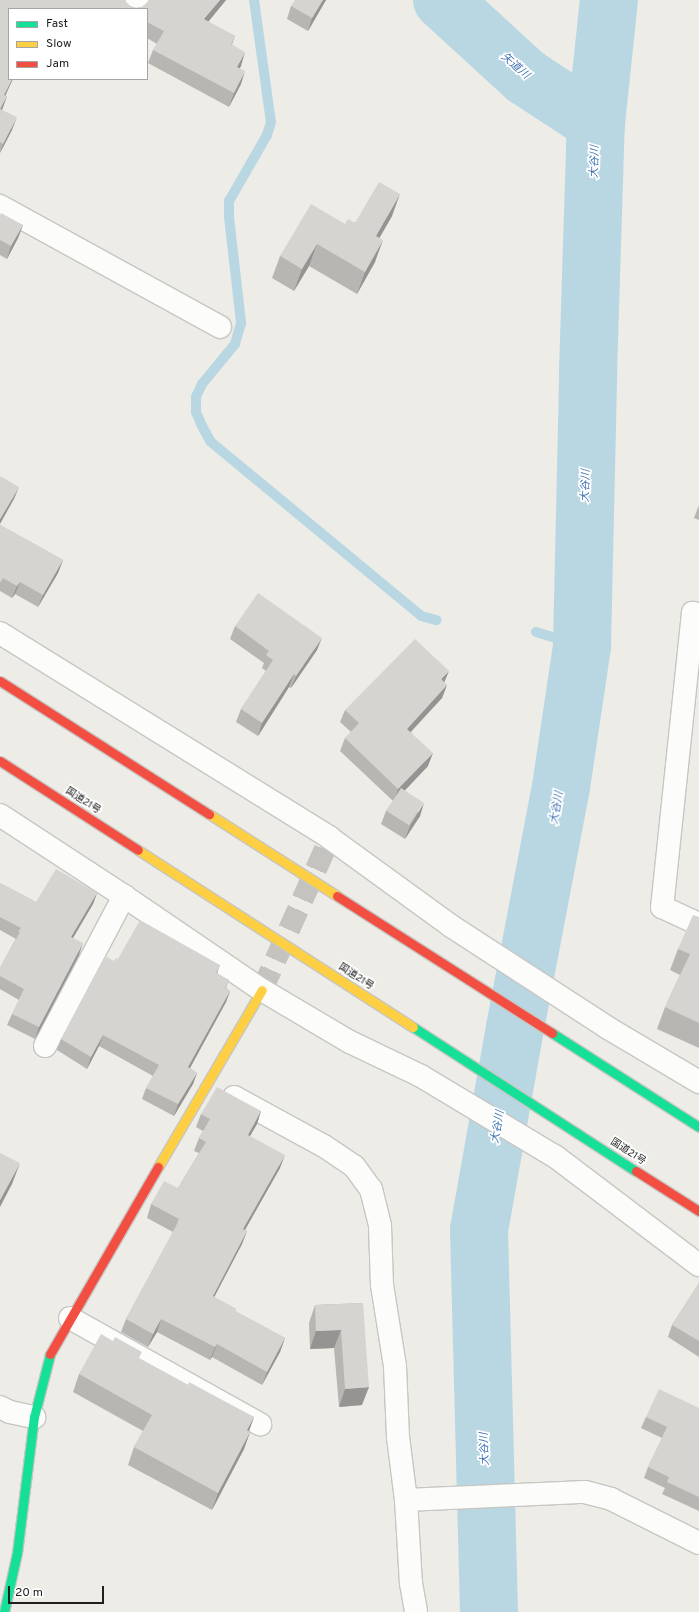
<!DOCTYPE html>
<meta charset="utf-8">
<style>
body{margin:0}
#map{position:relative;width:699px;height:1612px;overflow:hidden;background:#edece7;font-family:Overpass,"Noto Sans JP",sans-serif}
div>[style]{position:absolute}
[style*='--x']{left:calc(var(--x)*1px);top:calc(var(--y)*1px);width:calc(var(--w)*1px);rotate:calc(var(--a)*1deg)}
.stream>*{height:10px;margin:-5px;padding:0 5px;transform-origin:5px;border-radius:5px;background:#b8d7e3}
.river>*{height:58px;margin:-29px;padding:0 29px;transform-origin:29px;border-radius:29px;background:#b8d7e3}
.secondary-tunnel>*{height:22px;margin-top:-11px;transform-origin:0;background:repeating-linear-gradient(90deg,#c4c3bf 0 22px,transparent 0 33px)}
.roads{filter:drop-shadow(1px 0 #c6c6c3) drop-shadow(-1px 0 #c6c6c3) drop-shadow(0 1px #c6c6c3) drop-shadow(0 -1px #c6c6c3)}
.street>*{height:22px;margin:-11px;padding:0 11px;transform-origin:11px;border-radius:11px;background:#fcfcfb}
.fast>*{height:9px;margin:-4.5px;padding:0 4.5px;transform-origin:4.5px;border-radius:4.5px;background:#16e098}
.slow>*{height:9px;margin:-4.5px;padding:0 4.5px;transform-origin:4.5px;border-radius:4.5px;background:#ffcf43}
.jam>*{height:9px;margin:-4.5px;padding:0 4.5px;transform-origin:4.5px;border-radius:4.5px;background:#f24e42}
.wall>*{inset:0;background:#b8b6b3}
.shaded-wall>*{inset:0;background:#969492}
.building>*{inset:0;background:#d6d4d0;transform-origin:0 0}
span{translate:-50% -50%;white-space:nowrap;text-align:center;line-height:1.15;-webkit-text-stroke:3.5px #fff;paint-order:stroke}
.street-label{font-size:10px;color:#1f1f1f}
.water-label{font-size:11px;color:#4475b6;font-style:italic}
.legend{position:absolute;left:8px;top:8px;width:140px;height:72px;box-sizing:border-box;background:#fff;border:1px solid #a5a5a5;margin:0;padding:5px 7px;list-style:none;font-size:12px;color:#1f1f1f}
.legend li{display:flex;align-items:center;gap:8px;height:20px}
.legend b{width:20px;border:1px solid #a5a5a5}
.scale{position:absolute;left:8px;top:1586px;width:96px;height:18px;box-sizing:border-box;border:2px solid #1f1f1f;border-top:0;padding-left:5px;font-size:12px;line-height:14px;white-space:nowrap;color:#1f1f1f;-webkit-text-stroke:3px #fff;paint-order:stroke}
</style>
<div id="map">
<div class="stream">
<div style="--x:254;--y:0;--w:123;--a:82.1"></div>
<div style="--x:271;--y:122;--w:14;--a:107"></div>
<div style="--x:267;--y:135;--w:76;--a:119.9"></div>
<div style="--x:229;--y:201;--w:16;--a:90"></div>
<div style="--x:229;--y:217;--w:107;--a:83.5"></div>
<div style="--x:241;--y:323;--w:22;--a:106"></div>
<div style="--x:235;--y:344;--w:52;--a:129.5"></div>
<div style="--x:202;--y:384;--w:14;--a:115"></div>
<div style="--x:196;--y:397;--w:15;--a:90"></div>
<div style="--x:196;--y:412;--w:15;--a:67"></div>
<div style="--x:202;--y:426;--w:18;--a:61"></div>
<div style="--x:211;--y:442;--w:273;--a:39.6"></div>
<div style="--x:421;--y:616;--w:16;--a:15"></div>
<div style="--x:536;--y:632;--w:48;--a:16.9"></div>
</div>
<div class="river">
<div style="--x:442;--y:0;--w:114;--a:42.5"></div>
<div style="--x:526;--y:77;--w:84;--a:33.3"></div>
<div style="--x:489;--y:1612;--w:382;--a:-91.5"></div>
<div style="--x:479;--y:1230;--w:205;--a:-79.9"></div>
<div style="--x:515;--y:1028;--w:245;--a:-79.2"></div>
<div style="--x:561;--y:787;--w:143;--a:-81.5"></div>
<div style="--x:582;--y:646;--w:274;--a:-88.7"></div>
<div style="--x:588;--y:372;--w:249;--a:-88.2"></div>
<div style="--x:596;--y:123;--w:124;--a:-84"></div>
</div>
<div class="secondary-tunnel">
<div style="--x:262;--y:990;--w:167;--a:-65.9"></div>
</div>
<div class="roads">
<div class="street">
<div style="--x:132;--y:9;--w:11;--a:-56"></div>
<div style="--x:0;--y:206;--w:251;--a:28.8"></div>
<div style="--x:699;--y:616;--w:7;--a:-153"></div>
<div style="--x:693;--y:613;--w:296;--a:96"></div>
<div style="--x:662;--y:907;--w:41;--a:24.7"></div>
<div style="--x:0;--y:633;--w:388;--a:31.8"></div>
<div style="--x:330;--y:838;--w:150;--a:36"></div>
<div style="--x:451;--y:926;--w:187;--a:33"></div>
<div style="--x:608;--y:1028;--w:106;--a:30.7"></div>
<div style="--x:0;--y:815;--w:148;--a:33.2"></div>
<div style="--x:124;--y:896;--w:167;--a:34.3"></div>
<div style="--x:262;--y:990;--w:102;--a:30.6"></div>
<div style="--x:350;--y:1042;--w:79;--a:25.6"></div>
<div style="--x:421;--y:1076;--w:157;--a:31"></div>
<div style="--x:556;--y:1157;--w:179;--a:37.1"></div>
<div style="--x:45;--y:1046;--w:170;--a:-62.2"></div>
<div style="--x:234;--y:1097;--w:102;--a:28.6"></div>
<div style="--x:324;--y:1146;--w:36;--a:34"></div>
<div style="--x:354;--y:1166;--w:29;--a:54"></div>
<div style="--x:371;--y:1189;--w:38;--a:76"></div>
<div style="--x:380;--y:1226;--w:59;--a:88.1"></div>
<div style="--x:382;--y:1285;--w:82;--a:80.9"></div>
<div style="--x:395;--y:1366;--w:71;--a:87.6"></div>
<div style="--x:398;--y:1437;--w:64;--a:82.8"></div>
<div style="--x:406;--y:1500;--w:83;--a:86.6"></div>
<div style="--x:411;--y:1583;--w:29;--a:80"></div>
<div style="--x:70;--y:1318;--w:218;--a:29.2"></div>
<div style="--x:0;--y:1407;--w:11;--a:27"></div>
<div style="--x:10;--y:1412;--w:25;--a:12"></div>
<div style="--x:406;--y:1500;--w:179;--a:-2.6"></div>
<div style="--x:585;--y:1492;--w:27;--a:15"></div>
<div style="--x:611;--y:1499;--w:98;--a:26.6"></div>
</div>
<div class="fast">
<div style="--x:413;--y:1027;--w:265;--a:32.9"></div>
<div style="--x:552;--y:1033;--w:174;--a:32.6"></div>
<div style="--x:4;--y:1612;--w:60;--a:-77.6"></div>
<div style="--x:17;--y:1553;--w:137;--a:-82.9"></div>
<div style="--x:34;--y:1417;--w:65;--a:-75.7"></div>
</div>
<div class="slow">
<div style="--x:209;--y:814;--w:152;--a:32.6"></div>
<div style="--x:138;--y:850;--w:327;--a:32.8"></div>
<div style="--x:158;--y:1167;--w:205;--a:-59.6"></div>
</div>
<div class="jam">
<div style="--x:0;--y:681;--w:248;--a:32.5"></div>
<div style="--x:0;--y:761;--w:164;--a:32.8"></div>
<div style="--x:337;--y:896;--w:255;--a:32.5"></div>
<div style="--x:636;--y:1171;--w:75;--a:32.4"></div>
<div style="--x:50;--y:1354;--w:216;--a:-60"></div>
</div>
</div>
<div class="wall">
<div style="clip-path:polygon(0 0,126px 2px,130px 6px,136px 8px,142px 7px,147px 3px,149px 0,226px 0,208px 22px,235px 36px,232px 45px,241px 66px,239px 68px,241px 84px,229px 107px,148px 63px,153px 50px,157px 44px,147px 38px,147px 9px,9px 9px,6px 96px,7px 96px,2px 110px,12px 130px,0 153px)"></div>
<div style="clip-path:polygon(326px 0,308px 31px,287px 19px,291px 6px)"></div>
<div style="clip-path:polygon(0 215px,23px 225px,18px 238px,7px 259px,0 255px)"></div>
<div style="clip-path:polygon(392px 216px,379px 238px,375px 262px,357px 294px,309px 266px,294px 291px,272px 278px,280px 256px,345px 224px)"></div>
<div style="clip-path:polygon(699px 505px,699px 520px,694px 518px)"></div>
<div style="clip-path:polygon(0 525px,63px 560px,58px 573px,38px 607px,15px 594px,12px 598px,0 591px)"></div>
<div style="clip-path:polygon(235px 626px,317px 650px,291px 688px,289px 687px,258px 736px,236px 722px,241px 709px,266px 671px,262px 668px,264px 663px,230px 639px)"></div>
<div style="clip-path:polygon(444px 683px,447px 685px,442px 698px,411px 732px,428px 766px,404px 791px,420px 816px,405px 839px,381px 824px,386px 811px,393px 801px,340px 751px,345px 738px,351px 732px,340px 722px,345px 710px)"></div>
<div style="clip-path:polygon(0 883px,36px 902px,97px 893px,93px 904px,73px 938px,79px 955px,35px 1039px,7px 1025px,12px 1014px,19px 1000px,0 989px,0 968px,14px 942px,16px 939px,0 930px)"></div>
<div style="clip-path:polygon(699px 917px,699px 1048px,657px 1029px,665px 1007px,680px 975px,670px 970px,678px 949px)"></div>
<div style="clip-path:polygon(118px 959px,220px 965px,217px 974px,229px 980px,226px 988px,230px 991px,226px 1002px,190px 1068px,197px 1073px,193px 1084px,174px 1116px,142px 1099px,146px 1088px,153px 1076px,99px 1046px,87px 1069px,57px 1050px,61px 1039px,114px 961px)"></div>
<div style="clip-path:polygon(261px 1111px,257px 1124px,250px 1136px,280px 1168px,245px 1230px,247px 1231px,242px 1244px,214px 1297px,236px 1309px,235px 1311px,285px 1338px,280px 1352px,262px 1385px,212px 1357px,210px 1360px,157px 1332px,148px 1347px,121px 1332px,126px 1319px,173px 1232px,147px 1218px,151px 1204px,178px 1188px,199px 1153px,194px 1151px,199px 1138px,203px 1131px,196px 1127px,201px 1114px)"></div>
<div style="clip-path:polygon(699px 1283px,699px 1357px,668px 1337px,672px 1325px)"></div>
<div style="clip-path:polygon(363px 1303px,362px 1405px,339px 1407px,334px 1348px,310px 1349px,309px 1323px,315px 1305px)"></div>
<div style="clip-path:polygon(140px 1359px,188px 1385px,254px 1417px,249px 1431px,250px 1432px,244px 1449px,212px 1510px,128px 1465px,134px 1447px,143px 1431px,73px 1392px,79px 1374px)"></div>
<div style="clip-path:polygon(699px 1408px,699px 1511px,662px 1494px,665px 1488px,644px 1478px,648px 1467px,662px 1438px,641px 1428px,646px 1417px)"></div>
</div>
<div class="shaded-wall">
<div style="clip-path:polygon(220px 0,226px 0,199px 33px,204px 19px)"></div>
<div style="clip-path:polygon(323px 0,326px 0,308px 31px,312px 18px)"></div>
<div style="clip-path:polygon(245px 52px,241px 66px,233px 80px,237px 67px)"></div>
<div style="clip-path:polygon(245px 71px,241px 84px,229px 107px,234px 93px)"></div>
<div style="clip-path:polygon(12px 79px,13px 79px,0 107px,4px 95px)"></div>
<div style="clip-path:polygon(7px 96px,2px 110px,0 110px)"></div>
<div style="clip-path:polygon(17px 117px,12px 130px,0 153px,3px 144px)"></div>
<div style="clip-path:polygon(400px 194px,392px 216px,368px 258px,376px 236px)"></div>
<div style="clip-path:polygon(23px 225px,18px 238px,7px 259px,11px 246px)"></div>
<div style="clip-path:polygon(383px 240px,375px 262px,357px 294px,365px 272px)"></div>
<div style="clip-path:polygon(317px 244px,309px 266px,294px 291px,302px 269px)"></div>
<div style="clip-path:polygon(19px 487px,14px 499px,0 524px,0 519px)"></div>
<div style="clip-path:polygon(63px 560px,58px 573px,38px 607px,43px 595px)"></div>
<div style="clip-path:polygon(20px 582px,15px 594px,12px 598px,17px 586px)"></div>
<div style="clip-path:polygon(322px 638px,317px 650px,291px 688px,296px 676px)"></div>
<div style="clip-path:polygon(449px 671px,444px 683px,441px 679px)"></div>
<div style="clip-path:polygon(294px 674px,289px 687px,258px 736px,262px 723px)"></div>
<div style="clip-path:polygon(447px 685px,442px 698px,402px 741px,407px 729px)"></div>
<div style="clip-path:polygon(433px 753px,428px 766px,394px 802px,398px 789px)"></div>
<div style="clip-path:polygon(424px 803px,420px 816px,405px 839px,410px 826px)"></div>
<div style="clip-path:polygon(97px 893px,93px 904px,67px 948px,71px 937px)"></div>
<div style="clip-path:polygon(83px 943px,79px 955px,35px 1039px,39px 1027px)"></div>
<div style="clip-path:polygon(230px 991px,226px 1002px,184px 1079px,188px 1067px)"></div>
<div style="clip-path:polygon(103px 1035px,99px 1046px,87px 1069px,91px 1057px)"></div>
<div style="clip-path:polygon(197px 1073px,193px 1084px,174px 1116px,178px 1104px)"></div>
<div style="clip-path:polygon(261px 1111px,257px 1124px,243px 1148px,248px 1135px)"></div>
<div style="clip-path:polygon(285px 1155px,280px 1168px,238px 1242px,243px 1229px)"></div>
<div style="clip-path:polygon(20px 1163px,12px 1184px,0 1207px,0 1200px)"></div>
<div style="clip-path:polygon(247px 1231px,242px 1244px,208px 1309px,213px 1296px)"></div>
<div style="clip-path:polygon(161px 1319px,157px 1332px,148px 1347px,153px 1334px)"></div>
<div style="clip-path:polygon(341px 1330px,334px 1348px,310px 1349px,316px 1331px)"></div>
<div style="clip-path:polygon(285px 1338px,280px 1352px,262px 1385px,267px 1372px)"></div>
<div style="clip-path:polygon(217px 1344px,212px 1357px,210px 1360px,215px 1347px)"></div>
<div style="clip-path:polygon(369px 1387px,362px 1405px,339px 1407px,345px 1389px)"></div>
<div style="clip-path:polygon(254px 1417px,248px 1434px,247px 1430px)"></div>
<div style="clip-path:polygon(250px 1432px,244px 1449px,212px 1510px,218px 1493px)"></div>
</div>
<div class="building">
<div style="clip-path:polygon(0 0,126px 0,126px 2px,130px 6px,136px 8px,142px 7px,147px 3px,149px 0,220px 0,204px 19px,235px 36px,231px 44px,245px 52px,237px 67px,245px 71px,234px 93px,153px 50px,164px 31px,147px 22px,147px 9px,122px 9px,120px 8px,119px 9px,9px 9px,9px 79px,12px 79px,4px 95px,7px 96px,0 109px,17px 117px,3px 144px,0 142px)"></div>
<div style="clip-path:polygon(295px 0,323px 0,312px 18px,291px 6px)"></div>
<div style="clip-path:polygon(379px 182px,400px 194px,376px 236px,383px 240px,365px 272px,317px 244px,302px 269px,280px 256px,311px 204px,345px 224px,348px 219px,355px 223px)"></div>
<div style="clip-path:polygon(1px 213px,23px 225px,11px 246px,0 240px,0 215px)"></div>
<div style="clip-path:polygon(0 476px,19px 487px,0 519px)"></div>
<div style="clip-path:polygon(0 525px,63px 560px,43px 595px,20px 582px,17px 586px,3px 578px,0 583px)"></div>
<div style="clip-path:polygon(258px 593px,322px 638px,296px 676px,294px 674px,262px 723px,241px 709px,273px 660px,266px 655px,269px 651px,235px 626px)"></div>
<div style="clip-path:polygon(415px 639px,449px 671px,441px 679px,447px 685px,407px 729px,433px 753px,398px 789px,345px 738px,359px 723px,345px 710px)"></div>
<div style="left:401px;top:788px;width:27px;height:27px;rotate:33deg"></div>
<div style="clip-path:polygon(56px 869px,97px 893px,71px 937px,83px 943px,39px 1027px,12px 1014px,24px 989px,0 976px,0 968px,20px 932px,18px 932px,21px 928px,0 917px,0 883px,36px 902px)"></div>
<div style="clip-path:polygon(693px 915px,699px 917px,699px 1023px,665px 1007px,690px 954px,678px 949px)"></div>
<div style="clip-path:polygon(140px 920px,220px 965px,216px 973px,229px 980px,225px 988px,230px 991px,188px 1067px,197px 1073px,178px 1104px,146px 1088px,159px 1065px,103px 1035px,91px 1057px,61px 1039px,105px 956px,114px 961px,116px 958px,118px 959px)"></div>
<div style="clip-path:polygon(217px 1087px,261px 1111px,248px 1135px,285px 1155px,243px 1229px,247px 1231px,213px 1296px,236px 1309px,235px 1311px,285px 1338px,267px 1372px,217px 1344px,215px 1347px,161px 1319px,153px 1334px,126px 1319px,176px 1226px,179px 1219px,151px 1204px,164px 1181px,178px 1188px,206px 1142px,199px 1138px,210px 1119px,201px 1114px)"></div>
<div style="clip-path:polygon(0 1153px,20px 1163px,0 1200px)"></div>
<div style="clip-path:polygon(699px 1283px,699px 1341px,672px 1325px)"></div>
<div style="clip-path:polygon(363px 1303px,369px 1387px,345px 1389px,341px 1330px,316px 1331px,315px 1305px)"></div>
<div style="clip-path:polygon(101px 1334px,113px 1341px,115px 1337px,142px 1352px,139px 1358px,188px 1385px,189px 1382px,254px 1417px,247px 1430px,250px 1432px,218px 1493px,134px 1447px,152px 1415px,79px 1374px)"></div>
<div style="clip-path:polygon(659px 1389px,699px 1408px,699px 1497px,667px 1482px,669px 1477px,648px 1467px,667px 1427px,646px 1417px)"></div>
</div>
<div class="street-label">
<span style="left:83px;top:801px;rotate:33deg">国道21号</span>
<span style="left:356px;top:977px;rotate:33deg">国道21号</span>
<span style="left:628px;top:1152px;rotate:33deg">国道21号</span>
</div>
<div class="water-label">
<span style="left:515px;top:66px;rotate:41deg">矢道川</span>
<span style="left:595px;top:162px;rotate:-88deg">大谷川</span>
<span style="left:586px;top:486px;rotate:-88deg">大谷川</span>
<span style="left:557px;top:808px;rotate:-80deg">大谷川</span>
<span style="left:498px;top:1127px;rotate:-80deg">大谷川</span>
<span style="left:485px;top:1449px;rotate:-92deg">大谷川</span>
</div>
<ul class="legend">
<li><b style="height:5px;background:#16e098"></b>Fast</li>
<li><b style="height:5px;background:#ffcf43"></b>Slow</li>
<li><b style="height:5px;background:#f24e42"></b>Jam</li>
</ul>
<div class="scale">20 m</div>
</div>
